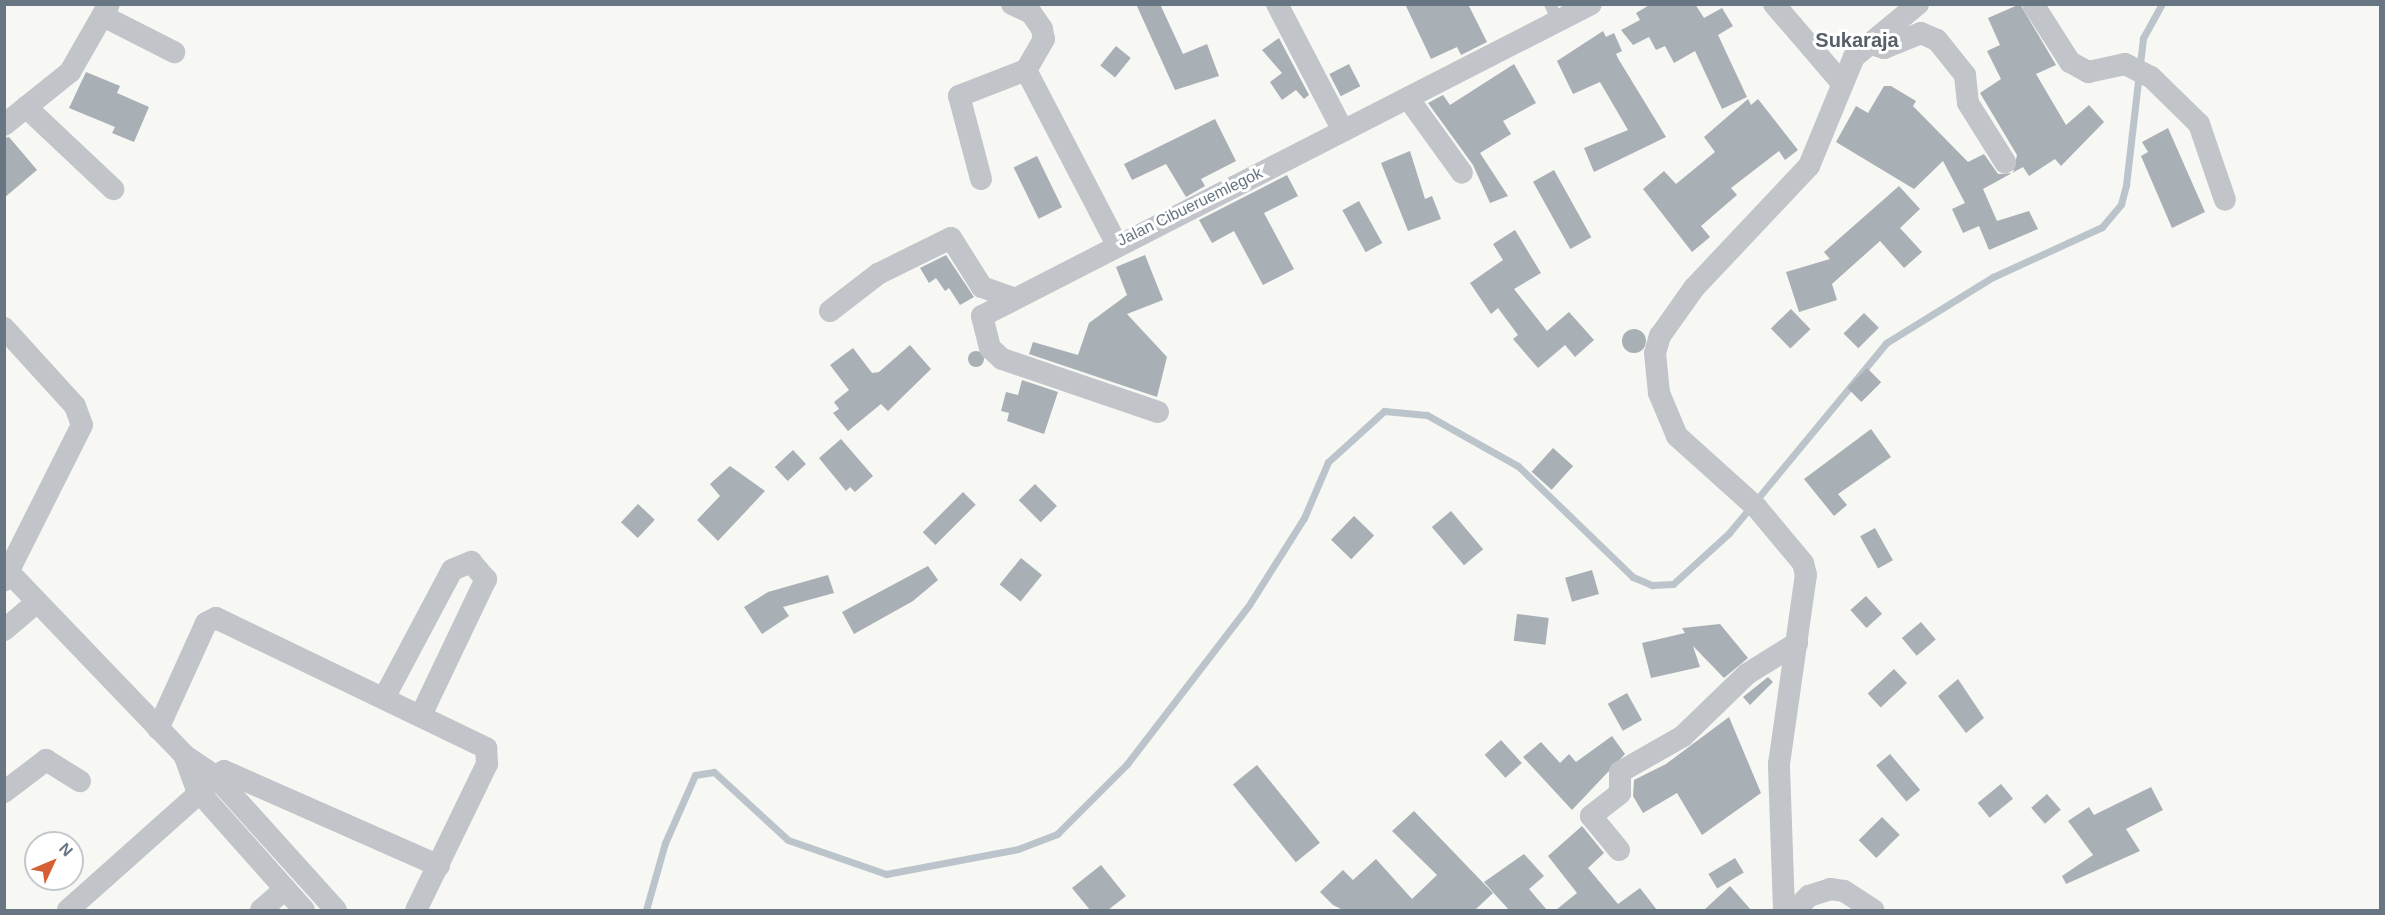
<!DOCTYPE html>
<style>
body{margin:0}
#map{position:relative;width:2385px;height:915px;overflow:hidden;background:#f7f7f4;font-family:Arial,sans-serif}
div>[style]{position:absolute}
[style*='--x']{left:calc(var(--x)*1px);top:calc(var(--y)*1px);width:calc(var(--w)*1px);rotate:calc(var(--a)*1deg)}
.stream>*{height:7px;margin:-3.5px;padding:0 3.5px;transform-origin:3.5px;border-radius:3.5px;background:#bbc4ca}
.building>*{inset:0;background:#a8afb5;transform-origin:0 0}
.round{border-radius:50%}
.service>*{height:12px;margin:-6px;padding:0 6px;transform-origin:6px;border-radius:6px;background:#c1c4c8}
.minor>*{height:22px;margin:-11px;padding:0 11px;transform-origin:11px;border-radius:11px;background:#c1c4c8}
span{translate:-50% -50%;white-space:nowrap;text-align:center;line-height:1.15;-webkit-text-stroke:6px #fff;paint-order:stroke}
.street-label{font-size:16px;color:#687683}
.quarter-label{font-size:20px;color:#566069;font-weight:700}
.frame{position:absolute;inset:0;border:6px solid #687683;pointer-events:none}
.north{position:absolute;left:24px;top:831px;width:60px;height:60px;box-sizing:border-box;background:#fff;border:2px solid #c3c8cd;border-radius:50%;rotate:46deg;font-size:16px;font-weight:700;line-height:24px;text-align:center;color:#687683}
.north::after{content:'';display:block;margin:auto;width:21px;height:27px;background:#d75f34;clip-path:polygon(50% 0,100% 100%,50% 72%,0 100%)}
</style>
<div id="map">
<div class="stream">
<div style="--x:646;--y:910;--w:70;--a:-74.2"></div>
<div style="--x:665;--y:843;--w:74;--a:-66.2"></div>
<div style="--x:695;--y:775;--w:19;--a:-9"></div>
<div style="--x:714;--y:772;--w:100;--a:42.6"></div>
<div style="--x:788;--y:840;--w:104;--a:19.1"></div>
<div style="--x:886;--y:874;--w:134;--a:-10.7"></div>
<div style="--x:1018;--y:849;--w:42;--a:-21"></div>
<div style="--x:1057;--y:834;--w:99;--a:-45"></div>
<div style="--x:1127;--y:764;--w:200;--a:-52.5"></div>
<div style="--x:1249;--y:605;--w:103;--a:-57.7"></div>
<div style="--x:1304;--y:518;--w:61;--a:-66.8"></div>
<div style="--x:1328;--y:462;--w:76;--a:-42.3"></div>
<div style="--x:1384;--y:411;--w:43;--a:5.3"></div>
<div style="--x:1427;--y:415;--w:104;--a:29.3"></div>
<div style="--x:1518;--y:466;--w:160;--a:44"></div>
<div style="--x:1633;--y:577;--w:21;--a:23"></div>
<div style="--x:1652;--y:585;--w:21;--a:-3"></div>
<div style="--x:1673;--y:584;--w:76;--a:-42.3"></div>
<div style="--x:1729;--y:533;--w:246;--a:-50.4"></div>
<div style="--x:1886;--y:343;--w:126;--a:-31.7"></div>
<div style="--x:1993;--y:277;--w:120;--a:-24.6"></div>
<div style="--x:2102;--y:227;--w:30;--a:-50"></div>
<div style="--x:2121;--y:204;--w:20;--a:-75"></div>
<div style="--x:2126;--y:185;--w:148;--a:-83.4"></div>
<div style="--x:2143;--y:38;--w:39;--a:-61"></div>
</div>
<div class="building">
<div style="clip-path:polygon(1136px 4px,1160px 4px,1183px 54px,1207px 44px,1219px 76px,1175px 90px)"></div>
<div style="clip-path:polygon(1405px 4px,1468px 4px,1487px 42px,1461px 55px,1457px 47px,1431px 59px)"></div>
<div style="clip-path:polygon(1651px 4px,1695px 4px,1704px 18px,1722px 8px,1733px 26px,1718px 35px,1747px 97px,1722px 109px,1695px 51px,1674px 63px,1665px 46px,1656px 50px,1649px 37px,1633px 45px,1621px 30px,1640px 20px,1636px 13px)"></div>
<div style="clip-path:polygon(2020px 4px,2056px 65px,2036px 74px,2066px 125px,2089px 105px,2104px 122px,2061px 166px,2055px 159px,2029px 176px,2023px 167px,1983px 189px,1997px 221px,2029px 211px,2038px 229px,1989px 250px,1979px 226px,1963px 233px,1952px 209px,1965px 203px,1943px 161px,1914px 189px,1836px 142px,1856px 106px,1868px 113px,1884px 86px,1891px 86px,1916px 101px,1913px 106px,1968px 162px,1984px 154px,1998px 174px,2013px 173px,2017px 155px,1980px 93px,2001px 79px,1987px 51px,2000px 45px,1988px 18px)"></div>
<div style="clip-path:polygon(1603px 31px,1606px 37px,1614px 33px,1622px 51px,1616px 54px,1619px 60px,1666px 137px,1594px 172px,1584px 148px,1628px 130px,1600px 82px,1573px 94px,1557px 61px)"></div>
<div style="clip-path:polygon(1279px 38px,1309px 95px,1304px 99px,1296px 90px,1282px 100px,1270px 82px,1282px 73px,1262px 50px)"></div>
<div style="left:1116px;top:46px;width:19px;height:25px;rotate:39deg"></div>
<div style="left:1349px;top:64px;width:25px;height:22px;rotate:63deg"></div>
<div style="clip-path:polygon(1514px 64px,1536px 103px,1503px 121px,1511px 134px,1480px 153px,1508px 196px,1490px 203px,1473px 165px,1428px 103px,1443px 95px,1450px 105px)"></div>
<div style="clip-path:polygon(86px 72px,120px 86px,117px 93px,149px 107px,134px 142px,112px 133px,115px 127px,69px 108px)"></div>
<div style="clip-path:polygon(1748px 99px,1751px 105px,1758px 99px,1798px 150px,1785px 160px,1779px 151px,1731px 188px,1737px 195px,1701px 226px,1710px 237px,1692px 252px,1643px 189px,1664px 171px,1676px 184px,1715px 152px,1704px 137px)"></div>
<div style="clip-path:polygon(1215px 119px,1236px 161px,1201px 179px,1205px 186px,1186px 197px,1166px 164px,1132px 180px,1124px 164px)"></div>
<div style="clip-path:polygon(2168px 128px,2205px 212px,2172px 228px,2141px 156px,2148px 152px,2142px 142px)"></div>
<div style="clip-path:polygon(9px 137px,37px 170px,4px 198px,4px 138px)"></div>
<div style="clip-path:polygon(1410px 151px,1425px 199px,1432px 196px,1441px 219px,1408px 231px,1381px 163px)"></div>
<div style="left:1037px;top:156px;width:57px;height:26px;rotate:64deg"></div>
<div style="left:1554px;top:170px;width:77px;height:24px;rotate:61deg"></div>
<div style="clip-path:polygon(1287px 175px,1298px 196px,1264px 213px,1294px 269px,1263px 285px,1234px 231px,1212px 243px,1199px 220px)"></div>
<div style="clip-path:polygon(1899px 186px,1920px 209px,1900px 228px,1922px 252px,1904px 268px,1880px 241px,1832px 284px,1837px 300px,1799px 312px,1786px 272px,1830px 259px,1824px 252px)"></div>
<div style="left:1359px;top:201px;width:48px;height:19px;rotate:61deg"></div>
<div style="clip-path:polygon(1515px 230px,1541px 273px,1514px 289px,1547px 331px,1569px 312px,1594px 340px,1575px 357px,1565px 345px,1538px 368px,1513px 339px,1518px 335px,1498px 308px,1491px 314px,1470px 283px,1503px 260px,1493px 244px)"></div>
<div style="clip-path:polygon(946px 255px,974px 297px,960px 305px,949px 288px,945px 291px,936px 278px,929px 283px,920px 268px)"></div>
<div style="clip-path:polygon(1145px 255px,1163px 300px,1127px 314px,1167px 357px,1157px 397px,1029px 354px,1033px 342px,1078px 355px,1089px 323px,1127px 295px,1116px 267px)"></div>
<div style="left:1791px;top:309px;width:28px;height:28px;rotate:46deg"></div>
<div style="left:1864px;top:313px;width:21px;height:29px;rotate:45deg"></div>
<div class="round" style="left:1622px;top:329px;width:24px;height:24px"></div>
<div style="clip-path:polygon(910px 345px,931px 369px,888px 411px,881px 404px,848px 431px,833px 413px,839px 409px,834px 402px,849px 390px,830px 365px,853px 348px,872px 373px,879px 372px)"></div>
<div class="round" style="left:968px;top:351px;width:16px;height:16px"></div>
<div style="left:1867px;top:368px;width:20px;height:28px;rotate:45deg"></div>
<div style="clip-path:polygon(1022px 380px,1058px 392px,1044px 434px,1007px 421px,1009px 413px,1001px 411px,1006px 392px,1018px 395px)"></div>
<div style="clip-path:polygon(1871px 429px,1891px 457px,1838px 494px,1847px 505px,1834px 516px,1804px 479px)"></div>
<div style="clip-path:polygon(841px 439px,873px 476px,855px 492px,850px 487px,846px 491px,819px 458px)"></div>
<div style="left:1553px;top:448px;width:27px;height:32px;rotate:42deg"></div>
<div style="left:793px;top:450px;width:19px;height:25px;rotate:47deg"></div>
<div style="clip-path:polygon(730px 466px,765px 491px,718px 541px,697px 520px,720px 496px,710px 484px)"></div>
<div style="left:1035px;top:484px;width:31px;height:23px;rotate:45deg"></div>
<div style="left:963px;top:492px;width:18px;height:57px;rotate:45deg"></div>
<div style="left:638px;top:504px;width:23px;height:25px;rotate:43deg"></div>
<div style="left:1451px;top:511px;width:50px;height:25px;rotate:50deg"></div>
<div style="left:1354px;top:516px;width:28px;height:33px;rotate:44deg"></div>
<div style="left:1875px;top:528px;width:37px;height:17px;rotate:61deg"></div>
<div style="left:1021px;top:558px;width:27px;height:34px;rotate:39deg"></div>
<div style="clip-path:polygon(928px 566px,938px 580px,913px 601px,854px 634px,842px 612px)"></div>
<div style="left:1592px;top:570px;width:25px;height:28px;rotate:74deg"></div>
<div style="clip-path:polygon(828px 575px,834px 593px,783px 607px,789px 616px,762px 634px,744px 607px,768px 592px)"></div>
<div style="left:1866px;top:596px;width:24px;height:21px;rotate:48deg"></div>
<div style="left:1517px;top:614px;width:32px;height:27px;rotate:7deg"></div>
<div style="left:1921px;top:622px;width:23px;height:25px;rotate:50deg"></div>
<div style="clip-path:polygon(1720px 624px,1748px 658px,1724px 678px,1693px 646px,1700px 667px,1651px 678px,1642px 643px,1685px 633px,1682px 628px)"></div>
<div style="left:1894px;top:669px;width:19px;height:36px;rotate:47deg"></div>
<div style="clip-path:polygon(1768px 677px,1773px 682px,1750px 705px,1743px 697px)"></div>
<div style="clip-path:polygon(1958px 679px,1984px 718px,1966px 733px,1938px 696px)"></div>
<div style="left:1627px;top:693px;width:31px;height:22px;rotate:61deg"></div>
<div style="clip-path:polygon(1729px 717px,1761px 793px,1702px 835px,1677px 793px,1643px 813px,1633px 796px,1634px 780px,1666px 764px)"></div>
<div style="clip-path:polygon(1612px 736px,1625px 754px,1572px 810px,1523px 757px,1541px 742px,1560px 763px,1569px 754px,1576px 762px)"></div>
<div style="left:1501px;top:740px;width:31px;height:22px;rotate:48deg"></div>
<div style="left:1890px;top:754px;width:47px;height:18px;rotate:50deg"></div>
<div style="left:1257px;top:765px;width:100px;height:31px;rotate:51deg"></div>
<div style="left:2001px;top:784px;width:19px;height:30px;rotate:51deg"></div>
<div style="clip-path:polygon(2151px 787px,2163px 810px,2126px 829px,2140px 851px,2066px 884px,2062px 876px,2093px 855px,2068px 821px,2089px 807px,2094px 815px)"></div>
<div style="left:2047px;top:794px;width:21px;height:21px;rotate:49deg"></div>
<div style="clip-path:polygon(1414px 811px,1493px 893px,1475px 910px,1343px 910px,1333px 905px,1320px 892px,1343px 870px,1353px 880px,1376px 859px,1412px 899px,1437px 875px,1392px 831px)"></div>
<div style="left:1882px;top:817px;width:25px;height:33px;rotate:45deg"></div>
<div style="clip-path:polygon(1582px 826px,1604px 853px,1588px 868px,1618px 904px,1640px 888px,1657px 910px,1556px 910px,1577px 893px,1548px 856px)"></div>
<div style="clip-path:polygon(1524px 854px,1544px 876px,1529px 889px,1547px 910px,1509px 910px,1484px 882px)"></div>
<div style="left:1735px;top:858px;width:17px;height:31px;rotate:59deg"></div>
<div style="clip-path:polygon(1101px 865px,1126px 896px,1108px 910px,1090px 910px,1072px 888px)"></div>
<div style="clip-path:polygon(1730px 886px,1751px 910px,1704px 910px)"></div>
</div>
<div class="service">
<div style="--x:1550;--y:4;--w:19;--a:65"></div>
</div>
<div class="minor">
<div style="--x:1012;--y:4;--w:21;--a:25"></div>
<div style="--x:1031;--y:13;--w:19;--a:55"></div>
<div style="--x:1042;--y:29;--w:10;--a:79"></div>
<div style="--x:1044;--y:39;--w:36;--a:120"></div>
<div style="--x:1026;--y:70;--w:195;--a:62.5"></div>
<div style="--x:1277;--y:4;--w:143;--a:62.5"></div>
<div style="--x:1774;--y:4;--w:101;--a:49.4"></div>
<div style="--x:2033;--y:4;--w:69;--a:57.5"></div>
<div style="--x:2070;--y:62;--w:21;--a:29"></div>
<div style="--x:2088;--y:72;--w:38;--a:-12"></div>
<div style="--x:2125;--y:64;--w:29;--a:27"></div>
<div style="--x:2151;--y:77;--w:67;--a:44.4"></div>
<div style="--x:2199;--y:124;--w:80;--a:71.1"></div>
<div style="--x:103;--y:16;--w:80;--a:26.9"></div>
<div style="--x:1871;--y:44;--w:14;--a:17"></div>
<div style="--x:1884;--y:48;--w:40;--a:-22"></div>
<div style="--x:1921;--y:33;--w:17;--a:24"></div>
<div style="--x:1937;--y:40;--w:45;--a:51.3"></div>
<div style="--x:1965;--y:75;--w:28;--a:84"></div>
<div style="--x:1968;--y:103;--w:70;--a:57.9"></div>
<div style="--x:1408;--y:98;--w:92;--a:54.2"></div>
<div style="--x:26;--y:107;--w:120;--a:43.3"></div>
<div style="--x:4;--y:125;--w:85;--a:-38.8"></div>
<div style="--x:70;--y:72;--w:78;--a:-60.2"></div>
<div style="--x:981;--y:179;--w:86;--a:-104.8"></div>
<div style="--x:959;--y:96;--w:72;--a:-21.2"></div>
<div style="--x:830;--y:311;--w:61;--a:-37.6"></div>
<div style="--x:878;--y:274;--w:81;--a:-26.3"></div>
<div style="--x:951;--y:238;--w:58;--a:57.7"></div>
<div style="--x:982;--y:287;--w:32;--a:20"></div>
<div style="--x:4;--y:328;--w:105;--a:47.7"></div>
<div style="--x:75;--y:406;--w:20;--a:70"></div>
<div style="--x:82;--y:425;--w:174;--a:116.7"></div>
<div style="--x:1158;--y:412;--w:165;--a:-161.2"></div>
<div style="--x:1002;--y:359;--w:16;--a:-137"></div>
<div style="--x:990;--y:348;--w:33;--a:-104"></div>
<div style="--x:982;--y:316;--w:684;--a:-27.13"></div>
<div style="--x:4;--y:567;--w:260;--a:46.2"></div>
<div style="--x:4;--y:630;--w:42;--a:-40.2"></div>
<div style="--x:384;--y:698;--w:145;--a:-62"></div>
<div style="--x:452;--y:570;--w:21;--a:-23"></div>
<div style="--x:471;--y:562;--w:23;--a:49"></div>
<div style="--x:486;--y:579;--w:151;--a:115.5"></div>
<div style="--x:158;--y:729;--w:116;--a:-65.6"></div>
<div style="--x:206;--y:623;--w:11;--a:-27"></div>
<div style="--x:216;--y:618;--w:300;--a:25.7"></div>
<div style="--x:486;--y:748;--w:16;--a:86"></div>
<div style="--x:487;--y:764;--w:162;--a:115.9"></div>
<div style="--x:4;--y:792;--w:53;--a:-37.3"></div>
<div style="--x:46;--y:760;--w:40;--a:32"></div>
<div style="--x:1619;--y:850;--w:44;--a:-129.5"></div>
<div style="--x:1591;--y:816;--w:37;--a:-38"></div>
<div style="--x:1620;--y:793;--w:21;--a:-90"></div>
<div style="--x:1620;--y:772;--w:73;--a:-29.7"></div>
<div style="--x:1683;--y:736;--w:89;--a:-44.1"></div>
<div style="--x:1747;--y:674;--w:59;--a:-31.8"></div>
<div style="--x:68;--y:910;--w:209;--a:-41.7"></div>
<div style="--x:224;--y:771;--w:235;--a:23.8"></div>
<div style="--x:261;--y:910;--w:32;--a:-41"></div>
<div style="--x:304;--y:910;--w:161;--a:-131.7"></div>
<div style="--x:197;--y:790;--w:37;--a:-110"></div>
<div style="--x:184;--y:755;--w:36;--a:34"></div>
<div style="--x:214;--y:775;--w:182;--a:47.9"></div>
<div style="--x:1784;--y:910;--w:146;--a:-92"></div>
<div style="--x:1779;--y:764;--w:191;--a:-81.9"></div>
<div style="--x:1806;--y:575;--w:12;--a:-104"></div>
<div style="--x:1803;--y:563;--w:72;--a:-129.9"></div>
<div style="--x:1757;--y:508;--w:108;--a:-138"></div>
<div style="--x:1677;--y:436;--w:47;--a:-112.7"></div>
<div style="--x:1659;--y:393;--w:40;--a:-95.7"></div>
<div style="--x:1655;--y:353;--w:18;--a:-74"></div>
<div style="--x:1660;--y:336;--w:59;--a:-54.7"></div>
<div style="--x:1694;--y:288;--w:168;--a:-46.7"></div>
<div style="--x:1809;--y:166;--w:118;--a:-67.6"></div>
<div style="--x:1854;--y:57;--w:83;--a:-39.6"></div>
<div style="--x:1795;--y:910;--w:20;--a:-45"></div>
<div style="--x:1809;--y:896;--w:22;--a:-18"></div>
<div style="--x:1830;--y:889;--w:14;--a:8"></div>
<div style="--x:1844;--y:891;--w:35;--a:33"></div>
</div>
<div class="street-label">
<span style="left:1190px;top:207px;rotate:-26deg">Jalan Cibueruemlegok</span>
</div>
<div class="quarter-label">
<span style="left:1857px;top:40px">Sukaraja</span>
</div>
<div class="frame"></div>
<div class="north">N</div>
</div>
